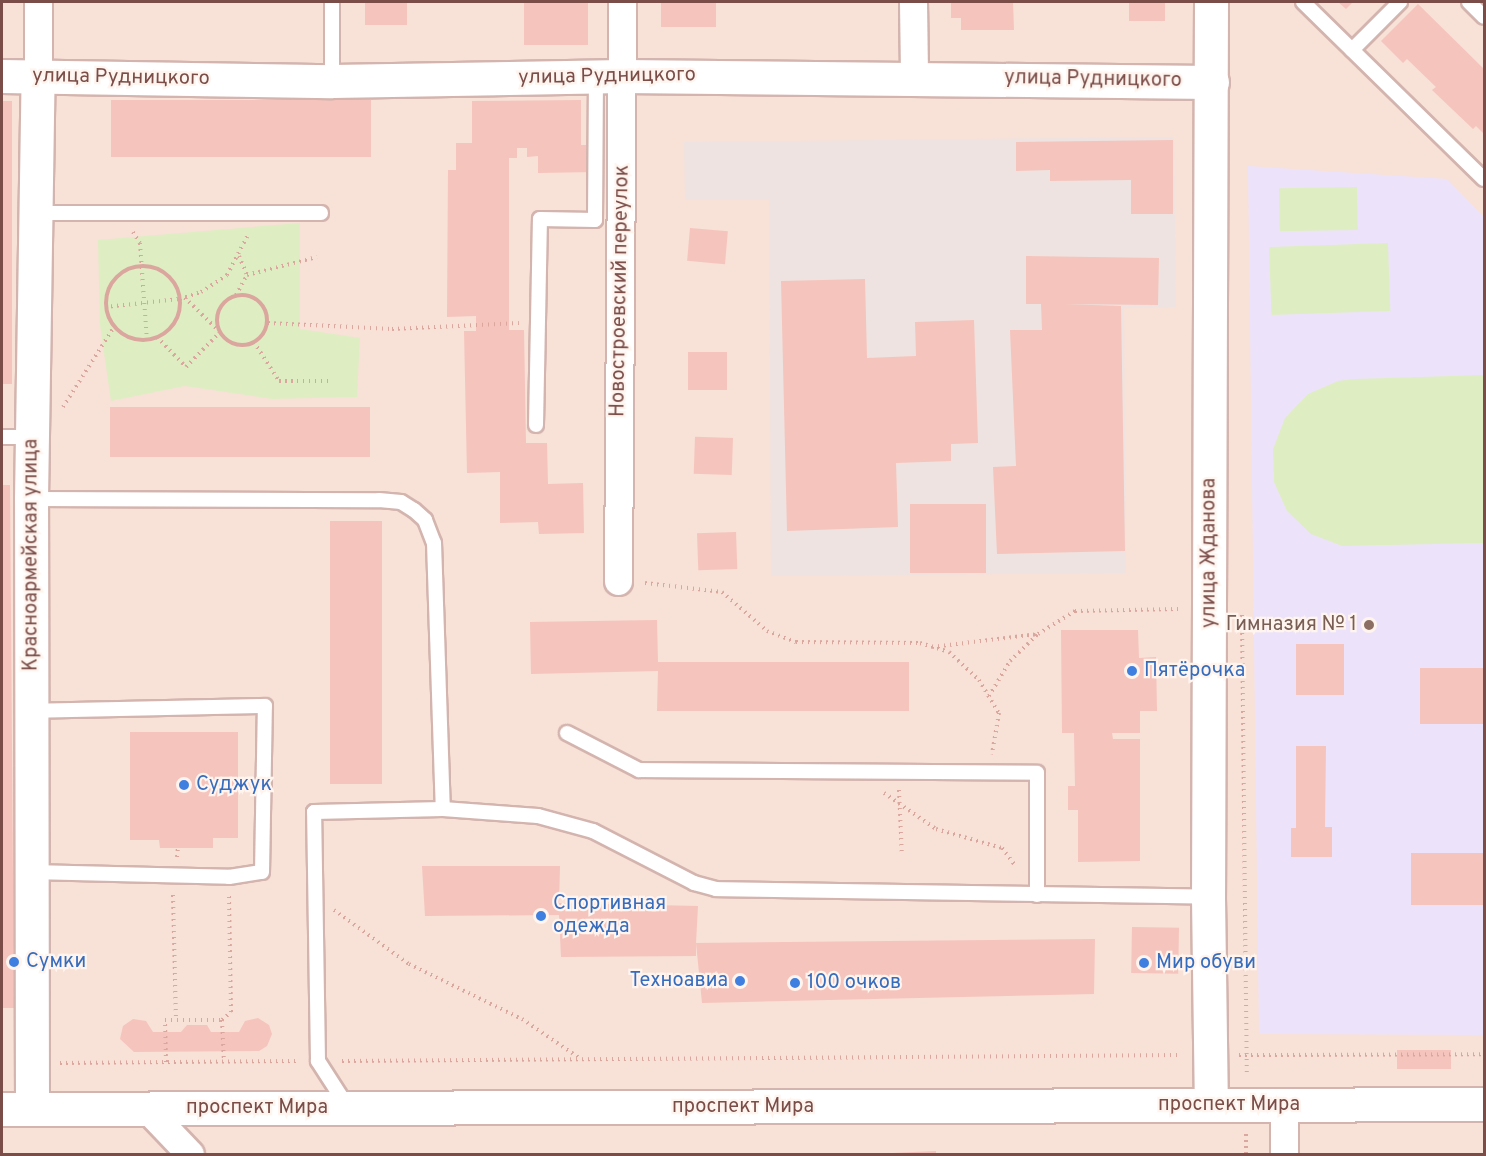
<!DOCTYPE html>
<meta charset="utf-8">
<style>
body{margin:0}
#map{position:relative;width:1486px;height:1156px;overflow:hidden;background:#feefe6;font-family:Overpass,sans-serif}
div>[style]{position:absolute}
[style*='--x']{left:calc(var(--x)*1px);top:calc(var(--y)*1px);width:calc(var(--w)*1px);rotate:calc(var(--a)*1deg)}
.residential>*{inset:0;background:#f8e1d7;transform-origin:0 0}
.industrial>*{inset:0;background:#eee3e0}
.education>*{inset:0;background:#ece3fa}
.green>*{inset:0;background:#dfedc3;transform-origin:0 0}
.building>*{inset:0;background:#f5c4bc;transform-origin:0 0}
.path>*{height:4px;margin-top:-2px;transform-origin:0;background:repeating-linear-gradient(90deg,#dba69e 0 1.5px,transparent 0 6px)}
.path>.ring{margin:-2px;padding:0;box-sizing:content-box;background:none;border:4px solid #dba69e;border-radius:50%}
.roads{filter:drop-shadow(2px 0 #d3b4ae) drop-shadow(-2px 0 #d3b4ae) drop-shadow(0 2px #d3b4ae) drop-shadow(0 -2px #d3b4ae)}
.service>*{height:14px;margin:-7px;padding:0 7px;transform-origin:7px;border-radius:7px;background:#fff}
.minor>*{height:27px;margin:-13.5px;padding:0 13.5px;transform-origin:13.5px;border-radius:13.5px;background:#fff}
.tertiary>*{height:33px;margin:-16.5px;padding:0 16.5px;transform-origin:16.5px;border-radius:16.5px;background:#fff}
.secondary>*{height:33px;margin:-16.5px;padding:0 16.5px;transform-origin:16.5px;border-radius:16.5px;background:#fff}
.dots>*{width:16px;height:16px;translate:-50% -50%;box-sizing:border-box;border:3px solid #fff4ee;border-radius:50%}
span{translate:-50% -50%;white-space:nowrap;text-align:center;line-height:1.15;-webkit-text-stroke:4.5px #fff4ee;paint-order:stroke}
.street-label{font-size:20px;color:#7a4d49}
.education-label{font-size:20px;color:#785e54}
.right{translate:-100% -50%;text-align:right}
.shop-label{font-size:20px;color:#366cbe}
.left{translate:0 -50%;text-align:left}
.frame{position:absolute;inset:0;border:3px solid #7a4d49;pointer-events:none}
</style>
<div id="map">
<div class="residential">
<div style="left:2px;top:2px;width:1482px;height:1152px"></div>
</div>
<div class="industrial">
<div style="clip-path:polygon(1174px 137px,1176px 307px,1124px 308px,1126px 573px,771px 576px,769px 200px,685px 200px,684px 142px)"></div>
</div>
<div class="education">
<div style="clip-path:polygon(1248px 166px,1447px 179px,1484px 217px,1484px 1035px,1259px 1034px)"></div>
</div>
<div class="green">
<div style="left:1357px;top:187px;width:43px;height:78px;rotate:89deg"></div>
<div style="clip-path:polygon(300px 223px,300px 329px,360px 338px,357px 397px,272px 399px,185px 386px,111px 401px,100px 325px,98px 240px)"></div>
<div style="left:1388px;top:243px;width:68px;height:119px;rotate:88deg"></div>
<div style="clip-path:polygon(1484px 375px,1484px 543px,1342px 546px,1311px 534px,1287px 511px,1274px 482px,1273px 449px,1285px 418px,1308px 394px,1338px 381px,1354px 379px)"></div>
</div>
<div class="building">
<div style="left:365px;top:2px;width:42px;height:23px"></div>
<div style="left:524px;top:2px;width:64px;height:43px"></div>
<div style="left:661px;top:2px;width:55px;height:25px"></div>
<div style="clip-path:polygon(951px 2px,1013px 2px,1014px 30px,961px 30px,961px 18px,951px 18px)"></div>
<div style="left:1129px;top:2px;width:36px;height:19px"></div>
<div style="clip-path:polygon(1338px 2px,1353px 2px,1346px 9px)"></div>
<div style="clip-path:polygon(1418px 4px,1484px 69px,1484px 134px,1476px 126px,1473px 129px,1432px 90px,1436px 87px,1407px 59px,1403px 63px,1381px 41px)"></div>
<div style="left:111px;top:100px;width:260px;height:57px"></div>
<div style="clip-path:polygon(581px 100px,581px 145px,594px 145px,594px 172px,538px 173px,538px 156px,527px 157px,527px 148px,517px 148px,517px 158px,509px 158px,509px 330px,524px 330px,526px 443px,547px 443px,548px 484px,583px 483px,584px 533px,539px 534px,538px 522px,500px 523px,500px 472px,467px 473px,464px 331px,476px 331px,476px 316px,447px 317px,448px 170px,456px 170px,456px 143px,472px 143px,472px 101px)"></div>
<div style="left:2px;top:101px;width:10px;height:283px"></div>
<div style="clip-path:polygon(1173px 140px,1173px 214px,1131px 214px,1131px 180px,1050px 181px,1050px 170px,1016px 171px,1016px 142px)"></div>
<div style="left:690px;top:228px;width:38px;height:33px;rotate:5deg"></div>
<div style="clip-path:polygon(1026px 256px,1159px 258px,1158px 305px,1065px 304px,1121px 306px,1125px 551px,997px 554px,993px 467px,1016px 466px,1010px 330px,1042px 330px,1041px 304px,1026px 304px)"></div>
<div style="clip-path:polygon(865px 279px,867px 358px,916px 356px,915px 322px,974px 320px,978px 443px,951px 444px,951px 461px,896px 463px,898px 527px,787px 531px,781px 281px)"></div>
<div style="left:688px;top:352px;width:39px;height:38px"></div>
<div style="left:110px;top:407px;width:260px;height:50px"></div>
<div style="left:733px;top:438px;width:37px;height:38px;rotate:92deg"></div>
<div style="clip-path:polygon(2px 485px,10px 485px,14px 1008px,2px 1008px)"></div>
<div style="left:986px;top:504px;width:69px;height:76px;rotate:90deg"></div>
<div style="left:382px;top:521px;width:263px;height:52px;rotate:90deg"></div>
<div style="left:736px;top:532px;width:37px;height:39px;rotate:88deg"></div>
<div style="clip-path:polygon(657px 620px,658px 662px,909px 662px,909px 711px,657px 711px,658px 671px,531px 674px,530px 622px)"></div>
<div style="clip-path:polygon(1061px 630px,1138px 630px,1139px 658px,1156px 657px,1157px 711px,1140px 711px,1140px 733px,1112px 733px,1113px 739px,1140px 739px,1140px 861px,1078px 862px,1078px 810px,1068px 810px,1068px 786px,1075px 786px,1074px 733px,1062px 733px)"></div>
<div style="left:1296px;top:644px;width:48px;height:51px"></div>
<div style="left:1484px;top:668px;width:56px;height:64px;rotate:90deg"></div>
<div style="clip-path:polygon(130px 732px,238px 732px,238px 838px,213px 838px,213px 848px,160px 848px,159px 840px,130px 840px)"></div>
<div style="clip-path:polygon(1296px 746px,1326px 746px,1325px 827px,1332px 827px,1332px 857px,1291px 857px,1291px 828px,1296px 828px)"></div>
<div style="left:1484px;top:853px;width:52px;height:73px;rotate:90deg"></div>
<div style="clip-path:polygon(422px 866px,560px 866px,559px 903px,698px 906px,696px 943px,1095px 939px,1094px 994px,702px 1003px,696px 943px,696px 956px,561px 957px,559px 915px,425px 916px)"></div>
<div style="left:1132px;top:927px;width:47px;height:46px;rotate:1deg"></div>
<div style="clip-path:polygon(258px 1018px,269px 1025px,272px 1034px,267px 1046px,259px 1051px,134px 1052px,120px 1039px,123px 1026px,133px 1019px,146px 1021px,153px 1032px,181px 1032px,187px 1025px,207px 1025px,211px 1032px,239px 1032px,245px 1021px)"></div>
<div style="left:1397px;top:1050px;width:54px;height:19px"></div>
<div style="clip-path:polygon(936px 1151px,936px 1154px,893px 1154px,893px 1153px)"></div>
</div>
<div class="path">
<div style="--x:133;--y:232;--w:13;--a:58"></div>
<div style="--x:140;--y:243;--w:97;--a:85.9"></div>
<div style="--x:239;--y:256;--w:21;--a:67"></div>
<div class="ring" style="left:106px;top:266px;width:70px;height:70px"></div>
<div class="ring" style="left:217px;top:295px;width:46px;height:46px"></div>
<div style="--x:236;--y:295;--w:23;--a:-61"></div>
<div style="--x:247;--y:275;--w:72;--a:-14.4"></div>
<div style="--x:105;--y:307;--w:75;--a:-6.1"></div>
<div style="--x:180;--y:299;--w:22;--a:-18"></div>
<div style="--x:201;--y:292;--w:31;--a:-33"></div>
<div style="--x:227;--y:275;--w:47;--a:-62.4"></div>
<div style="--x:268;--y:323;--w:124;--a:2.8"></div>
<div style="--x:392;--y:329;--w:127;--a:-2.7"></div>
<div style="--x:157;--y:337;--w:42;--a:46"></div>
<div style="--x:186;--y:367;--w:49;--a:-45.8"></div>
<div style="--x:220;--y:332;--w:52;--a:-135.8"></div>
<div style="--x:254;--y:342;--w:46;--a:57.3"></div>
<div style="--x:279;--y:381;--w:51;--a:0"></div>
<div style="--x:63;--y:407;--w:95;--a:-57.5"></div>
<div style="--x:645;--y:583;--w:78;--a:6.7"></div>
<div style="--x:722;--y:592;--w:60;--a:40.9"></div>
<div style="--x:767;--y:631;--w:31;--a:21"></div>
<div style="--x:796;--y:642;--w:124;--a:0.5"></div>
<div style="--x:920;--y:643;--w:30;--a:17"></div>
<div style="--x:949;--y:652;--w:41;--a:43"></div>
<div style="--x:979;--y:680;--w:39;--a:59"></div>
<div style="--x:999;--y:713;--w:42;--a:99.7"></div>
<div style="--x:1242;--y:615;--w:461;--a:89.4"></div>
<div style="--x:932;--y:647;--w:107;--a:-7"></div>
<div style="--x:989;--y:696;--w:41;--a:-59"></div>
<div style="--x:1010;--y:661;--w:39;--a:-44"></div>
<div style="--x:1038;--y:634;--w:44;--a:-31.9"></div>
<div style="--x:1075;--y:611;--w:103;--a:-1.1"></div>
<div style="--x:899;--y:790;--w:65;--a:87.4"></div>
<div style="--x:884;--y:793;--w:63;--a:34.7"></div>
<div style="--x:936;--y:829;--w:69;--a:16.1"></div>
<div style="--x:1002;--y:848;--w:21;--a:53"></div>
<div style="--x:177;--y:857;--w:9;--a:-84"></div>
<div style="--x:173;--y:895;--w:125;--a:88.6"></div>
<div style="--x:334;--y:910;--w:92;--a:35.8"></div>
<div style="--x:409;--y:964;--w:126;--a:26"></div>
<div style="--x:522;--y:1019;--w:71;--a:34.1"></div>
<div style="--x:222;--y:1020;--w:12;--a:-42"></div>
<div style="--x:231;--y:1012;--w:116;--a:-91"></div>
<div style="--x:1239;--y:1055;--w:245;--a:-0.2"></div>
<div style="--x:342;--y:1061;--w:839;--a:-0.41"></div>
<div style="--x:166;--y:1062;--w:42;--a:-91.4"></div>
<div style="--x:165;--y:1020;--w:57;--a:0"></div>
<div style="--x:222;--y:1020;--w:42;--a:87.3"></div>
<div style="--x:60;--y:1063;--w:239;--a:-0.5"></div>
<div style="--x:1246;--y:1154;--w:20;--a:-90"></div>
</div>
<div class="roads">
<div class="service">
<div style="--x:1303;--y:2;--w:253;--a:44.4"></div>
<div style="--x:1469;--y:2;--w:21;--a:45"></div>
<div style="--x:1352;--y:50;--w:68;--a:-45"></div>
<div style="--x:332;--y:80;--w:78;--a:-90"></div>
<div style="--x:36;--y:213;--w:285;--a:0"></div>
<div style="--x:536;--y:425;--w:206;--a:-88.9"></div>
<div style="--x:540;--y:219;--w:55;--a:1"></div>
<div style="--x:595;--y:220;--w:144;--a:-89.6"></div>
<div style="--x:2;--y:437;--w:30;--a:0"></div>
<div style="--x:31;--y:499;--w:348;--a:0.2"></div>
<div style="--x:379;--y:500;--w:22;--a:5"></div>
<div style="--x:401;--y:502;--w:15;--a:32"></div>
<div style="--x:414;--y:510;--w:15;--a:42"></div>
<div style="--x:425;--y:520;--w:25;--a:69"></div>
<div style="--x:434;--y:543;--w:266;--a:88.1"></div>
<div style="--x:567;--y:733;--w:81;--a:27.2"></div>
<div style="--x:639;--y:770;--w:398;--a:0.4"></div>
<div style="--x:1037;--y:773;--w:122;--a:90"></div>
<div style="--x:31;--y:872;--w:198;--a:1.4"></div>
<div style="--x:229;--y:877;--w:33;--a:-9"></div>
<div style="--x:262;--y:872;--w:166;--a:-89"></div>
<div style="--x:265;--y:706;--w:233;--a:178.8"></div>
<div style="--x:347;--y:1106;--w:54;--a:-122.8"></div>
<div style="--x:318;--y:1061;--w:249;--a:-90.9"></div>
<div style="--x:314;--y:812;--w:129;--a:-1.3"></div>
<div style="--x:443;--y:809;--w:95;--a:4.2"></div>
<div style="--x:538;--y:816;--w:57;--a:15.3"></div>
<div style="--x:593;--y:831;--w:114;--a:27.2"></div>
<div style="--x:694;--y:883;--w:23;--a:15"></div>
<div style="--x:716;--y:889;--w:492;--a:0.9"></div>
</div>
<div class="minor">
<div style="--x:913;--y:2;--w:75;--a:89.2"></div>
<div style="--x:38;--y:76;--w:74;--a:-90"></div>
<div style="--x:618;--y:581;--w:579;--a:-89.6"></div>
<div style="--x:1284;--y:1105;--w:49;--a:90"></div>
<div style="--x:147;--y:1109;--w:62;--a:46.3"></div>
</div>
<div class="tertiary">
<div style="--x:1211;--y:2;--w:895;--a:90.19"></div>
<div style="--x:1208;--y:897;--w:208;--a:89.2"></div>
<div style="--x:2;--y:76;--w:330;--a:0.9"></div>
<div style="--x:332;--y:81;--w:291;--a:-1"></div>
<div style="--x:623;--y:76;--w:589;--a:0.58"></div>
<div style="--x:32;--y:1109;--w:610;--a:-90.09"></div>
<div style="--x:31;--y:499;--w:423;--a:-89.1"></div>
</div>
<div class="secondary">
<div style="--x:2;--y:1109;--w:1482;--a:-0.19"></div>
</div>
</div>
<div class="dots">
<div style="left:1369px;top:625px;background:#8d6e63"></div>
<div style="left:1132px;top:671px;background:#3f7fe0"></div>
<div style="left:184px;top:785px;background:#3f7fe0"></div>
<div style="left:541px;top:916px;background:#3f7fe0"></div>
<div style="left:14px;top:962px;background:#3f7fe0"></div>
<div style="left:1144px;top:963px;background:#3f7fe0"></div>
<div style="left:740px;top:981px;background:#3f7fe0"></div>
<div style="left:795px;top:983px;background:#3f7fe0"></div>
</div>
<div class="street-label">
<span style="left:607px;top:77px;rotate:-1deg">улица Рудницкого</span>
<span style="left:121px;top:78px;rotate:1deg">улица Рудницкого</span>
<span style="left:1093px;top:80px;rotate:1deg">улица Рудницкого</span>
<span style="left:621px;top:291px;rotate:-89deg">Новостроевский переулок</span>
<span style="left:1210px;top:553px;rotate:-90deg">улица Жданова</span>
<span style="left:32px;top:555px;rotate:-90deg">Красноармейская улица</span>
<span style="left:1229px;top:1105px">проспект Мира</span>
<span style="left:743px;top:1107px">проспект Мира</span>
<span style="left:257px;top:1108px">проспект Мира</span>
</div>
<div class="education-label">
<span class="right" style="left:1357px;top:625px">Гимназия № 1</span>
</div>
<div class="shop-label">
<span class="left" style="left:1144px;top:671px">Пятёрочка</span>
<span class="left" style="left:196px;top:785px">Суджук</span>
<span class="left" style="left:553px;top:916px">Спортивная<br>одежда</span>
<span class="left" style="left:26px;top:962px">Сумки</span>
<span class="left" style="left:1156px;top:963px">Мир обуви</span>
<span class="right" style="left:728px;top:981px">Техноавиа</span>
<span class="left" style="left:807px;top:983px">100 очков</span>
</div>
<div class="frame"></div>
</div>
